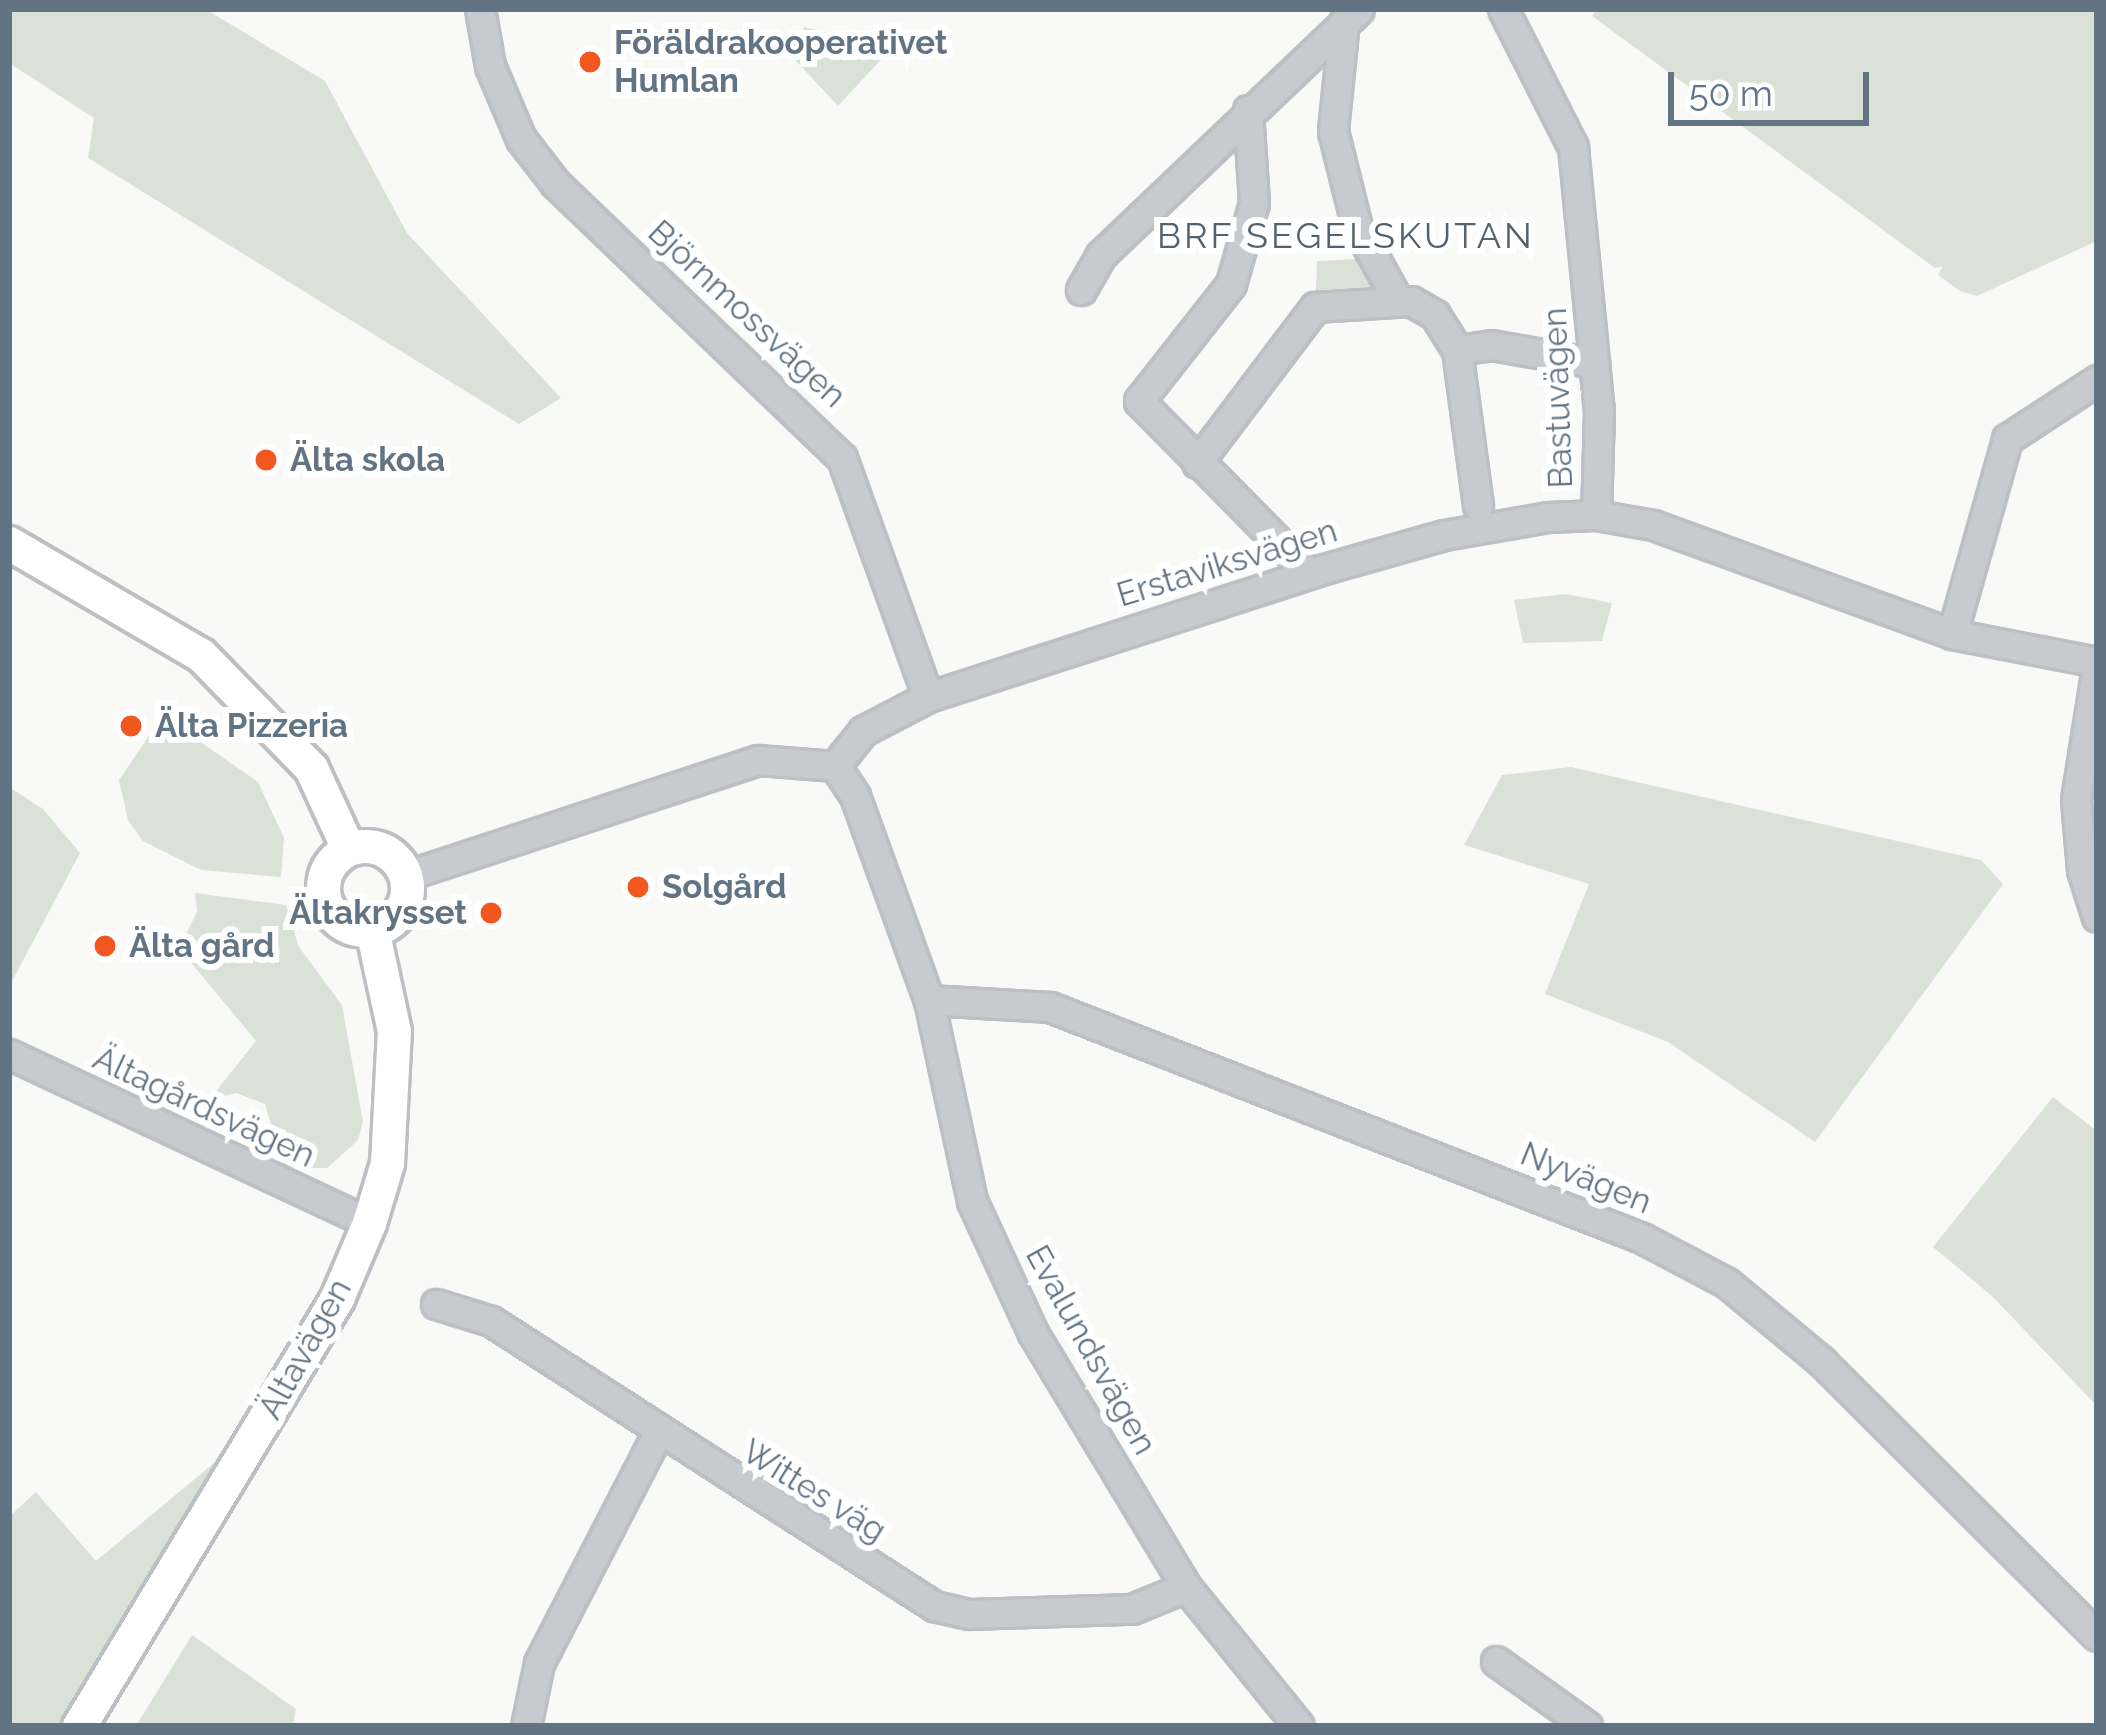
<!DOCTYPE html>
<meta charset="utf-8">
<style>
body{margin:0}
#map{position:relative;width:2106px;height:1735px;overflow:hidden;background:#f9f9f7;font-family:Raleway,sans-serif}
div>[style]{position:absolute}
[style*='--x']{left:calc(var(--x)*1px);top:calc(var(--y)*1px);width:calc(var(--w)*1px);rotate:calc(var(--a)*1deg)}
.green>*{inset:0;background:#dae2d7}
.roads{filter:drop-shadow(3px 0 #bcc0c4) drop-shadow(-3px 0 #bcc0c4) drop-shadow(0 3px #bcc0c4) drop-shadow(0 -3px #bcc0c4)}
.minor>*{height:27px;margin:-13.5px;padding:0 13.5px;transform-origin:13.5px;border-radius:13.5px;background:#c7cbcf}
.major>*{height:33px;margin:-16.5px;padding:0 16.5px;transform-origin:16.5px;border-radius:16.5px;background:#fff}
.major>.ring{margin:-16.5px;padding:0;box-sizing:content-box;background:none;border:33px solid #fff;border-radius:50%}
.dots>*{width:33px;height:33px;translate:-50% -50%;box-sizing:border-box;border:6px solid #fff;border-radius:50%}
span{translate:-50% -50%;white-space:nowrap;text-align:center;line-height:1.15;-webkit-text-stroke:12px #fff;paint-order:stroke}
.poi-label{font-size:33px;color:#627484;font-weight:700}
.left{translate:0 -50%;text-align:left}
.right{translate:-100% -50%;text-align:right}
.street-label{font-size:33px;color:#627484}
.neighbourhood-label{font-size:36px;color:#54626e;letter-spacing:3px}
.frame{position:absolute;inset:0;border:12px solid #627484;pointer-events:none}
.scale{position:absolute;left:1668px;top:72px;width:201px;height:54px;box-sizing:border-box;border:6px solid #627484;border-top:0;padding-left:15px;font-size:36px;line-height:42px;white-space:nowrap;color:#627484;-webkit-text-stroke:9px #fff;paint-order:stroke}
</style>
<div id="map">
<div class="green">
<div style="clip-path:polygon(9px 9px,205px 9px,325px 81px,407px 233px,561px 398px,519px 424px,88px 158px,94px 118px,9px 63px)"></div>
<div style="clip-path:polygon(1597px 9px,2097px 9px,2097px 241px,1977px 296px,1960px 291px,1938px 275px,1943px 266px,1935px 268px,1592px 16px)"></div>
<div style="clip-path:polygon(805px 27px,890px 50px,838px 106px,785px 49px)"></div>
<div style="clip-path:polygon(1358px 259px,1361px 272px,1384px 276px,1398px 301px,1315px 307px,1317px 261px)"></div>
<div style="clip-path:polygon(1566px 594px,1612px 603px,1602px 641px,1523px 643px,1514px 600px)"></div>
<div style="clip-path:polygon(157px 724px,189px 734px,258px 782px,284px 838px,281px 877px,201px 870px,143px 841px,128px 820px,119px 780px)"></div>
<div style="clip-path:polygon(1571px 767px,1981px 860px,2003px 884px,1815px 1142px,1668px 1042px,1545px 994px,1589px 884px,1464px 845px,1502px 775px)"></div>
<div style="clip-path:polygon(9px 787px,43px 809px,80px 853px,9px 987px)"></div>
<div style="clip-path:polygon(195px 893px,286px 905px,299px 947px,342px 1005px,363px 1122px,358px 1140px,327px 1168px,284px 1168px,265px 1104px,236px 1093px,209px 1100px,256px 1041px,179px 948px,197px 912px)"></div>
<div style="clip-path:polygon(2053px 1097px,2097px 1131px,2097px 1406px,1992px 1296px,1933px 1247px)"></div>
<div style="clip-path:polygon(220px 1458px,222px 1480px,65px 1726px,9px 1726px,9px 1517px,36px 1492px,96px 1561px)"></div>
<div style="clip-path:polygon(192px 1635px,296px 1709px,293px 1726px,136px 1726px)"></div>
</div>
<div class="roads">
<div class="minor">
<div style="--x:480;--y:9;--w:58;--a:80"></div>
<div style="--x:490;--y:66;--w:79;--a:67"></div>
<div style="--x:521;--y:139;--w:56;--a:52.3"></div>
<div style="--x:555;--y:183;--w:397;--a:43.8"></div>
<div style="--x:842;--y:458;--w:254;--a:70.2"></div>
<div style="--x:1503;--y:9;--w:155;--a:63.1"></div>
<div style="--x:1573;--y:147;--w:264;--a:84.4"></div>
<div style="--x:1599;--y:410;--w:105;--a:91.6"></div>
<div style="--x:1344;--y:22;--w:110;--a:95.8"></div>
<div style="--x:1333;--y:131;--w:99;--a:76"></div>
<div style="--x:1357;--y:227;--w:85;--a:61"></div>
<div style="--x:1248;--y:110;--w:93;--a:86.3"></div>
<div style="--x:1254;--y:203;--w:84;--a:105.9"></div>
<div style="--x:1231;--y:284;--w:149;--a:128.2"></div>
<div style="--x:1139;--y:401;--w:242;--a:45.3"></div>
<div style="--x:1081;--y:290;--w:40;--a:-60.3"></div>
<div style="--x:1101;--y:255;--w:356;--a:-43.6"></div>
<div style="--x:1457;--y:350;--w:34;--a:-8"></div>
<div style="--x:1491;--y:345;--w:105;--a:9.9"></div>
<div style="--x:1197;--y:463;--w:196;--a:-52.9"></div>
<div style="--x:1315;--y:307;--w:96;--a:-3.6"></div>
<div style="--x:1411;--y:301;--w:28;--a:30"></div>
<div style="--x:1435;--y:315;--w:41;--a:57.8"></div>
<div style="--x:1457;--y:350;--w:157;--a:82.3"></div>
<div style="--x:1952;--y:634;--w:203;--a:-74.2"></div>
<div style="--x:2007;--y:439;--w:108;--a:-33.2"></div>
<div style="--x:2097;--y:667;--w:135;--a:99"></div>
<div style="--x:2076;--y:800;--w:70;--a:85.1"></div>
<div style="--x:2082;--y:870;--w:49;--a:72.3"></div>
<div style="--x:835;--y:766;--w:45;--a:-51.3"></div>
<div style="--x:863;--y:731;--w:73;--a:-27.6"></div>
<div style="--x:928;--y:697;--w:409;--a:-17.9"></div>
<div style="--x:1317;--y:571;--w:132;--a:-15.8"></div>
<div style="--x:1444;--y:535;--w:106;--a:-9.8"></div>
<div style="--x:1548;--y:517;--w:48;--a:-2.4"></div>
<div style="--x:1596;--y:515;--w:58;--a:10"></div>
<div style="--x:1653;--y:525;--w:318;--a:20"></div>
<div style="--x:1952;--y:634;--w:148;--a:10.9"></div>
<div style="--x:835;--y:766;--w:36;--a:56"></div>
<div style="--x:855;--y:796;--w:217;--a:70.1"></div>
<div style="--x:929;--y:1000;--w:206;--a:77.9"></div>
<div style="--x:972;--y:1201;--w:145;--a:65.2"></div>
<div style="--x:1033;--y:1333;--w:297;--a:58.9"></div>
<div style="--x:1186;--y:1587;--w:179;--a:50.9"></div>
<div style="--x:405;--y:876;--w:372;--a:-18.2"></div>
<div style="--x:758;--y:760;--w:77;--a:4.5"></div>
<div style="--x:929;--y:1000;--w:121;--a:3.3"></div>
<div style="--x:1050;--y:1007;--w:635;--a:21.32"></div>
<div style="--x:1642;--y:1238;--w:96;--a:27.9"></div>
<div style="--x:1727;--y:1283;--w:124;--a:39.7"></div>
<div style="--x:1822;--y:1362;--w:388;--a:44.9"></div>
<div style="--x:9;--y:1054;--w:398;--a:25.1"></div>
<div style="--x:436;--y:1304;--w:58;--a:17.2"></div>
<div style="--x:491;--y:1321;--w:527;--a:32.75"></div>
<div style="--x:934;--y:1606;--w:36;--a:13"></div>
<div style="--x:969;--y:1614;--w:163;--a:-1.8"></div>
<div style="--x:1132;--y:1609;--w:58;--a:-22.2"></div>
<div style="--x:1496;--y:1661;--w:112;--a:35.5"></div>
<div style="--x:526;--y:1726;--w:64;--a:-78.3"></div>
<div style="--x:539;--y:1663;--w:258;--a:-62.7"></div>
</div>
<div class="major">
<div style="--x:9;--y:543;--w:222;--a:30.3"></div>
<div style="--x:201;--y:655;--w:158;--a:45.8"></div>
<div style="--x:311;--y:768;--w:88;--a:65.2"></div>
<div class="ring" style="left:323px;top:846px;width:51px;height:51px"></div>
<div style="--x:79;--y:1726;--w:500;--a:-58.9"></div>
<div style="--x:337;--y:1298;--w:82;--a:-66.9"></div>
<div style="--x:369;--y:1223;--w:63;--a:-73.3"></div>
<div style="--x:387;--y:1163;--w:132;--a:-87"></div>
<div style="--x:394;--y:1031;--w:104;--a:-102.2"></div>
</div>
</div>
<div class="dots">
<div style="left:590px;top:62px;background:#f1571f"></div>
<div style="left:266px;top:460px;background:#f1571f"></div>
<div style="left:131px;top:726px;background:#f1571f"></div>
<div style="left:638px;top:887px;background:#f1571f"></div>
<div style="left:491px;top:913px;background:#f1571f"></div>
<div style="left:105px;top:946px;background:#f1571f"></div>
</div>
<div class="poi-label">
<span class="left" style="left:614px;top:62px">Föräldrakooperativet<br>Humlan</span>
<span class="left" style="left:290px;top:460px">Älta skola</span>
<span class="left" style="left:155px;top:726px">Älta Pizzeria</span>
<span class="left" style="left:662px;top:887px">Solgård</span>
<span class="right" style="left:467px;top:913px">Ältakrysset</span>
<span class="left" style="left:129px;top:946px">Älta gård</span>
</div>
<div class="street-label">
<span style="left:747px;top:314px;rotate:43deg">Björnmossvägen</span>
<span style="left:1558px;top:398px;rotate:-92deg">Bastuvägen</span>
<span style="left:1227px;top:563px;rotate:-17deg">Erstaviksvägen</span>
<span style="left:204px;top:1107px;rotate:25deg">Ältagårdsvägen</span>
<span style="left:1586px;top:1178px;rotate:22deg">Nyvägen</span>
<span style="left:305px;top:1349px;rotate:-61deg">Ältavägen</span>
<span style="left:1091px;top:1350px;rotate:61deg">Evalundsvägen</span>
<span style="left:814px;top:1491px;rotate:32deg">Wittes väg</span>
</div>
<div class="neighbourhood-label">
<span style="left:1346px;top:236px">BRF SEGELSKUTAN</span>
</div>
<div class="frame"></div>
<div class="scale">50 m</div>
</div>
